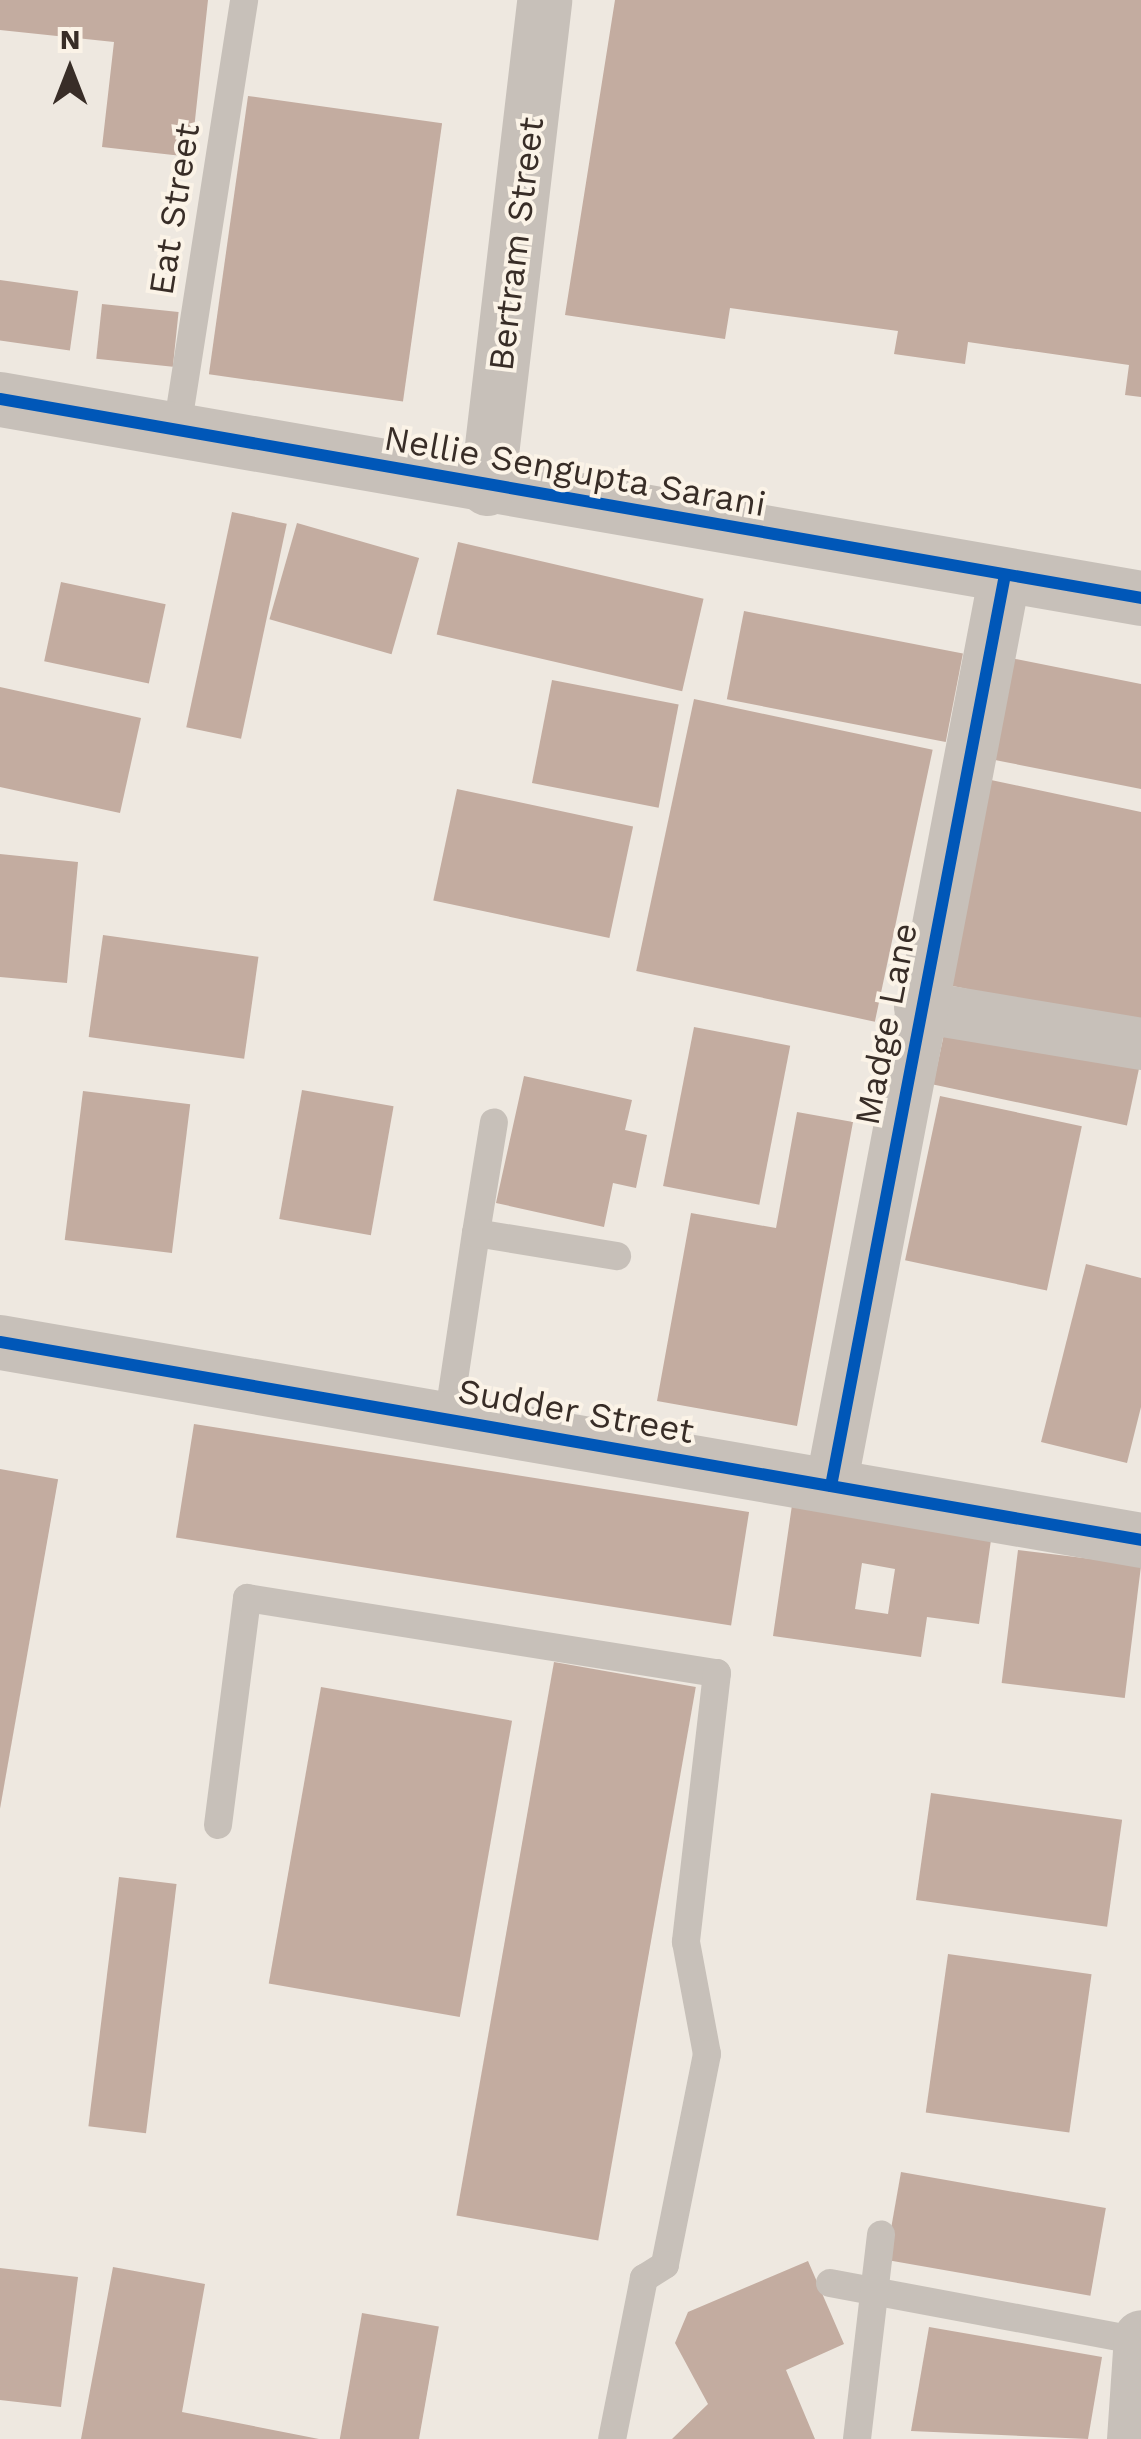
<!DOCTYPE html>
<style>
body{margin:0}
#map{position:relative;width:1141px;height:2439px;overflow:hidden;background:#eee8e0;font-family:"Work Sans",sans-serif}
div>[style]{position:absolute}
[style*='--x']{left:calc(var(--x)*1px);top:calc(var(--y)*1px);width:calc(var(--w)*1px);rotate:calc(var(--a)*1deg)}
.building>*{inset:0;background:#c3aca0;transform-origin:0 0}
.service>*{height:28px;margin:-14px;padding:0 14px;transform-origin:14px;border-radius:14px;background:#c7c0b9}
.minor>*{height:52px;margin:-26px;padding:0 26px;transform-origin:26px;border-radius:26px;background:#c7c0b9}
.tertiary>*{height:55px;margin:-27.5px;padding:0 27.5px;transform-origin:27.5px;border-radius:27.5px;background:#c7c0b9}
.cycleway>*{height:12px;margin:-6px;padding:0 6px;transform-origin:6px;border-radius:6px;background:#0057b8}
span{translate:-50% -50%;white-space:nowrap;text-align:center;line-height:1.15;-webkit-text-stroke:8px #fbf3e7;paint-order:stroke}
.street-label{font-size:35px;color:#382d27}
.north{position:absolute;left:20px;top:20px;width:100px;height:100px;-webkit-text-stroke:8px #fbf3e7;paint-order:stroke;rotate:0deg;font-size:28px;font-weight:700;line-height:40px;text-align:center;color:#382d27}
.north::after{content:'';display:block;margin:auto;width:35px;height:45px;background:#382d27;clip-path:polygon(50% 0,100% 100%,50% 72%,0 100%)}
</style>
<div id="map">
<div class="building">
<div style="clip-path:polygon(0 0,208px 0,191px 157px,102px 147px,114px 42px,0 30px)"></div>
<div style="clip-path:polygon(615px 0,1141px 0,1141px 397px,1125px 395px,1129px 365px,968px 342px,965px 364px,894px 354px,898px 331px,730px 308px,725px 339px,565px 315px)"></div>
<div style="left:248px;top:96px;width:196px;height:281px;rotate:8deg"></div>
<div style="left:0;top:280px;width:79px;height:60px;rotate:8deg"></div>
<div style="left:102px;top:304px;width:77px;height:55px;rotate:6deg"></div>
<div style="left:232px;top:512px;width:56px;height:220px;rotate:12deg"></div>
<div style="left:297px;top:523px;width:127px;height:100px;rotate:16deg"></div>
<div style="left:458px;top:542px;width:252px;height:95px;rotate:13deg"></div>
<div style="left:61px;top:582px;width:107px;height:81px;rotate:12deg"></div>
<div style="left:744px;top:611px;width:223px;height:90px;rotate:11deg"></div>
<div style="clip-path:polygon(1011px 658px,1141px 684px,1141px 789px,990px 759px)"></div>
<div style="left:552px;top:680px;width:129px;height:105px;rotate:11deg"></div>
<div style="clip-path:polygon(0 687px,141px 718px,120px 813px,0 787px)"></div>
<div style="left:694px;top:699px;width:244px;height:278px;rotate:12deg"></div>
<div style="clip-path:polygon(991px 780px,1141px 812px,1141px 1026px,948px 985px)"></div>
<div style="left:457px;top:789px;width:180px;height:114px;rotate:12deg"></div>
<div style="clip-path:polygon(0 854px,78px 862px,67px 983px,0 977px)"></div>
<div style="left:103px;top:935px;width:157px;height:103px;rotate:8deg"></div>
<div style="left:948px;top:1015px;width:198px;height:71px;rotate:12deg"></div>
<div style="left:694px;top:1027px;width:98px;height:162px;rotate:11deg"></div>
<div style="clip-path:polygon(524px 1076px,632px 1100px,625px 1130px,647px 1135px,636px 1188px,613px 1183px,604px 1227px,496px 1203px)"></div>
<div style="left:302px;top:1090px;width:93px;height:131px;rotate:10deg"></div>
<div style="left:83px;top:1091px;width:108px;height:150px;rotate:7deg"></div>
<div style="left:940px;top:1096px;width:145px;height:168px;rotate:12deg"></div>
<div style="clip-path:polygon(797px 1112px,853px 1122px,797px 1426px,657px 1401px,691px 1213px,776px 1228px)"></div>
<div style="clip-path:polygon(1086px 1264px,1141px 1278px,1141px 1407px,1127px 1463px,1041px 1442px)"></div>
<div style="left:194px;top:1424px;width:562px;height:115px;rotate:9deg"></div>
<div style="left:0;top:1469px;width:59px;height:643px;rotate:10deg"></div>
<div style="clip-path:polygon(evenodd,792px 1505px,992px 1533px,979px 1624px,927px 1617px,921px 1657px,773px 1636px,792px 1505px,862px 1563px,895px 1569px,888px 1614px,855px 1609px,862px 1563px)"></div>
<div style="left:1018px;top:1550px;width:124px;height:134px;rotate:7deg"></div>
<div style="left:554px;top:1662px;width:144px;height:562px;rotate:10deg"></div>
<div style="left:321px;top:1687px;width:194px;height:301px;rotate:10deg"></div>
<div style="left:931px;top:1793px;width:193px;height:108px;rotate:8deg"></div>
<div style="left:119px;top:1877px;width:58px;height:251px;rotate:7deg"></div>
<div style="left:948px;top:1954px;width:145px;height:160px;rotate:8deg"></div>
<div style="left:901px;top:2172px;width:208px;height:89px;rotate:10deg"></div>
<div style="clip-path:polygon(808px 2261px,844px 2344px,786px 2370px,815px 2439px,672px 2439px,708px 2404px,675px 2343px,688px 2312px)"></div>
<div style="clip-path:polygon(113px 2267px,205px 2284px,182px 2412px,319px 2439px,81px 2439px)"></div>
<div style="clip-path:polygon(0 2268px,78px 2277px,61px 2407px,0 2400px)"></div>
<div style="left:362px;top:2313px;width:78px;height:128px;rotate:10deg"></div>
<div style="clip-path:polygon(929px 2327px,1102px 2357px,1088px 2439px,911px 2431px)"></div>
</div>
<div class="service">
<div style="--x:177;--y:429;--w:434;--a:-81.1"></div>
<div style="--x:476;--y:1233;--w:112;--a:-80.8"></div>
<div style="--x:448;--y:1420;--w:189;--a:-81.5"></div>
<div style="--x:476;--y:1233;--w:143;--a:9.3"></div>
<div style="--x:218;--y:1825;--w:229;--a:-82.7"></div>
<div style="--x:247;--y:1598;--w:476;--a:9.1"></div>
<div style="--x:717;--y:1673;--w:271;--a:96.6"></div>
<div style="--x:686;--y:1942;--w:114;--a:79.4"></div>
<div style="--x:707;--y:2054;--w:215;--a:101.3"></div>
<div style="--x:665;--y:2265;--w:25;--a:148"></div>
<div style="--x:644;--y:2278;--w:164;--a:101.2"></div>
<div style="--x:830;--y:2283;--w:316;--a:10.6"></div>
<div style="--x:857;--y:2439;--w:206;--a:-83.3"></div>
</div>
<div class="minor">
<div style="--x:920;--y:1007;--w:224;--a:9.5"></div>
<div style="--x:831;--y:1486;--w:927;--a:-79.19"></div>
</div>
<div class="tertiary">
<div style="--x:0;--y:399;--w:1158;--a:9.89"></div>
<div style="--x:487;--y:488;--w:491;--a:-83.3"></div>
<div style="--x:0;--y:1342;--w:1158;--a:9.84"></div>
<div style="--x:1134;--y:2439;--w:102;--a:-86.1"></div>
</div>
<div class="cycleway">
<div style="--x:0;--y:399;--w:1158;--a:9.89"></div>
<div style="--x:0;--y:1342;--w:1158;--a:9.84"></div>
<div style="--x:831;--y:1486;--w:927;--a:-79.19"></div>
</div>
<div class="street-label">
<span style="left:174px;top:209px;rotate:-81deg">Eat Street</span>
<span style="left:516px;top:244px;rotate:-83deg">Bertram Street</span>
<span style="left:575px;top:471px;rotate:10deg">Nellie Sengupta Sarani</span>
<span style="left:886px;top:1024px;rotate:-79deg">Madge Lane</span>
<span style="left:576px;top:1411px;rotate:10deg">Sudder Street</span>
</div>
<div class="north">N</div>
</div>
